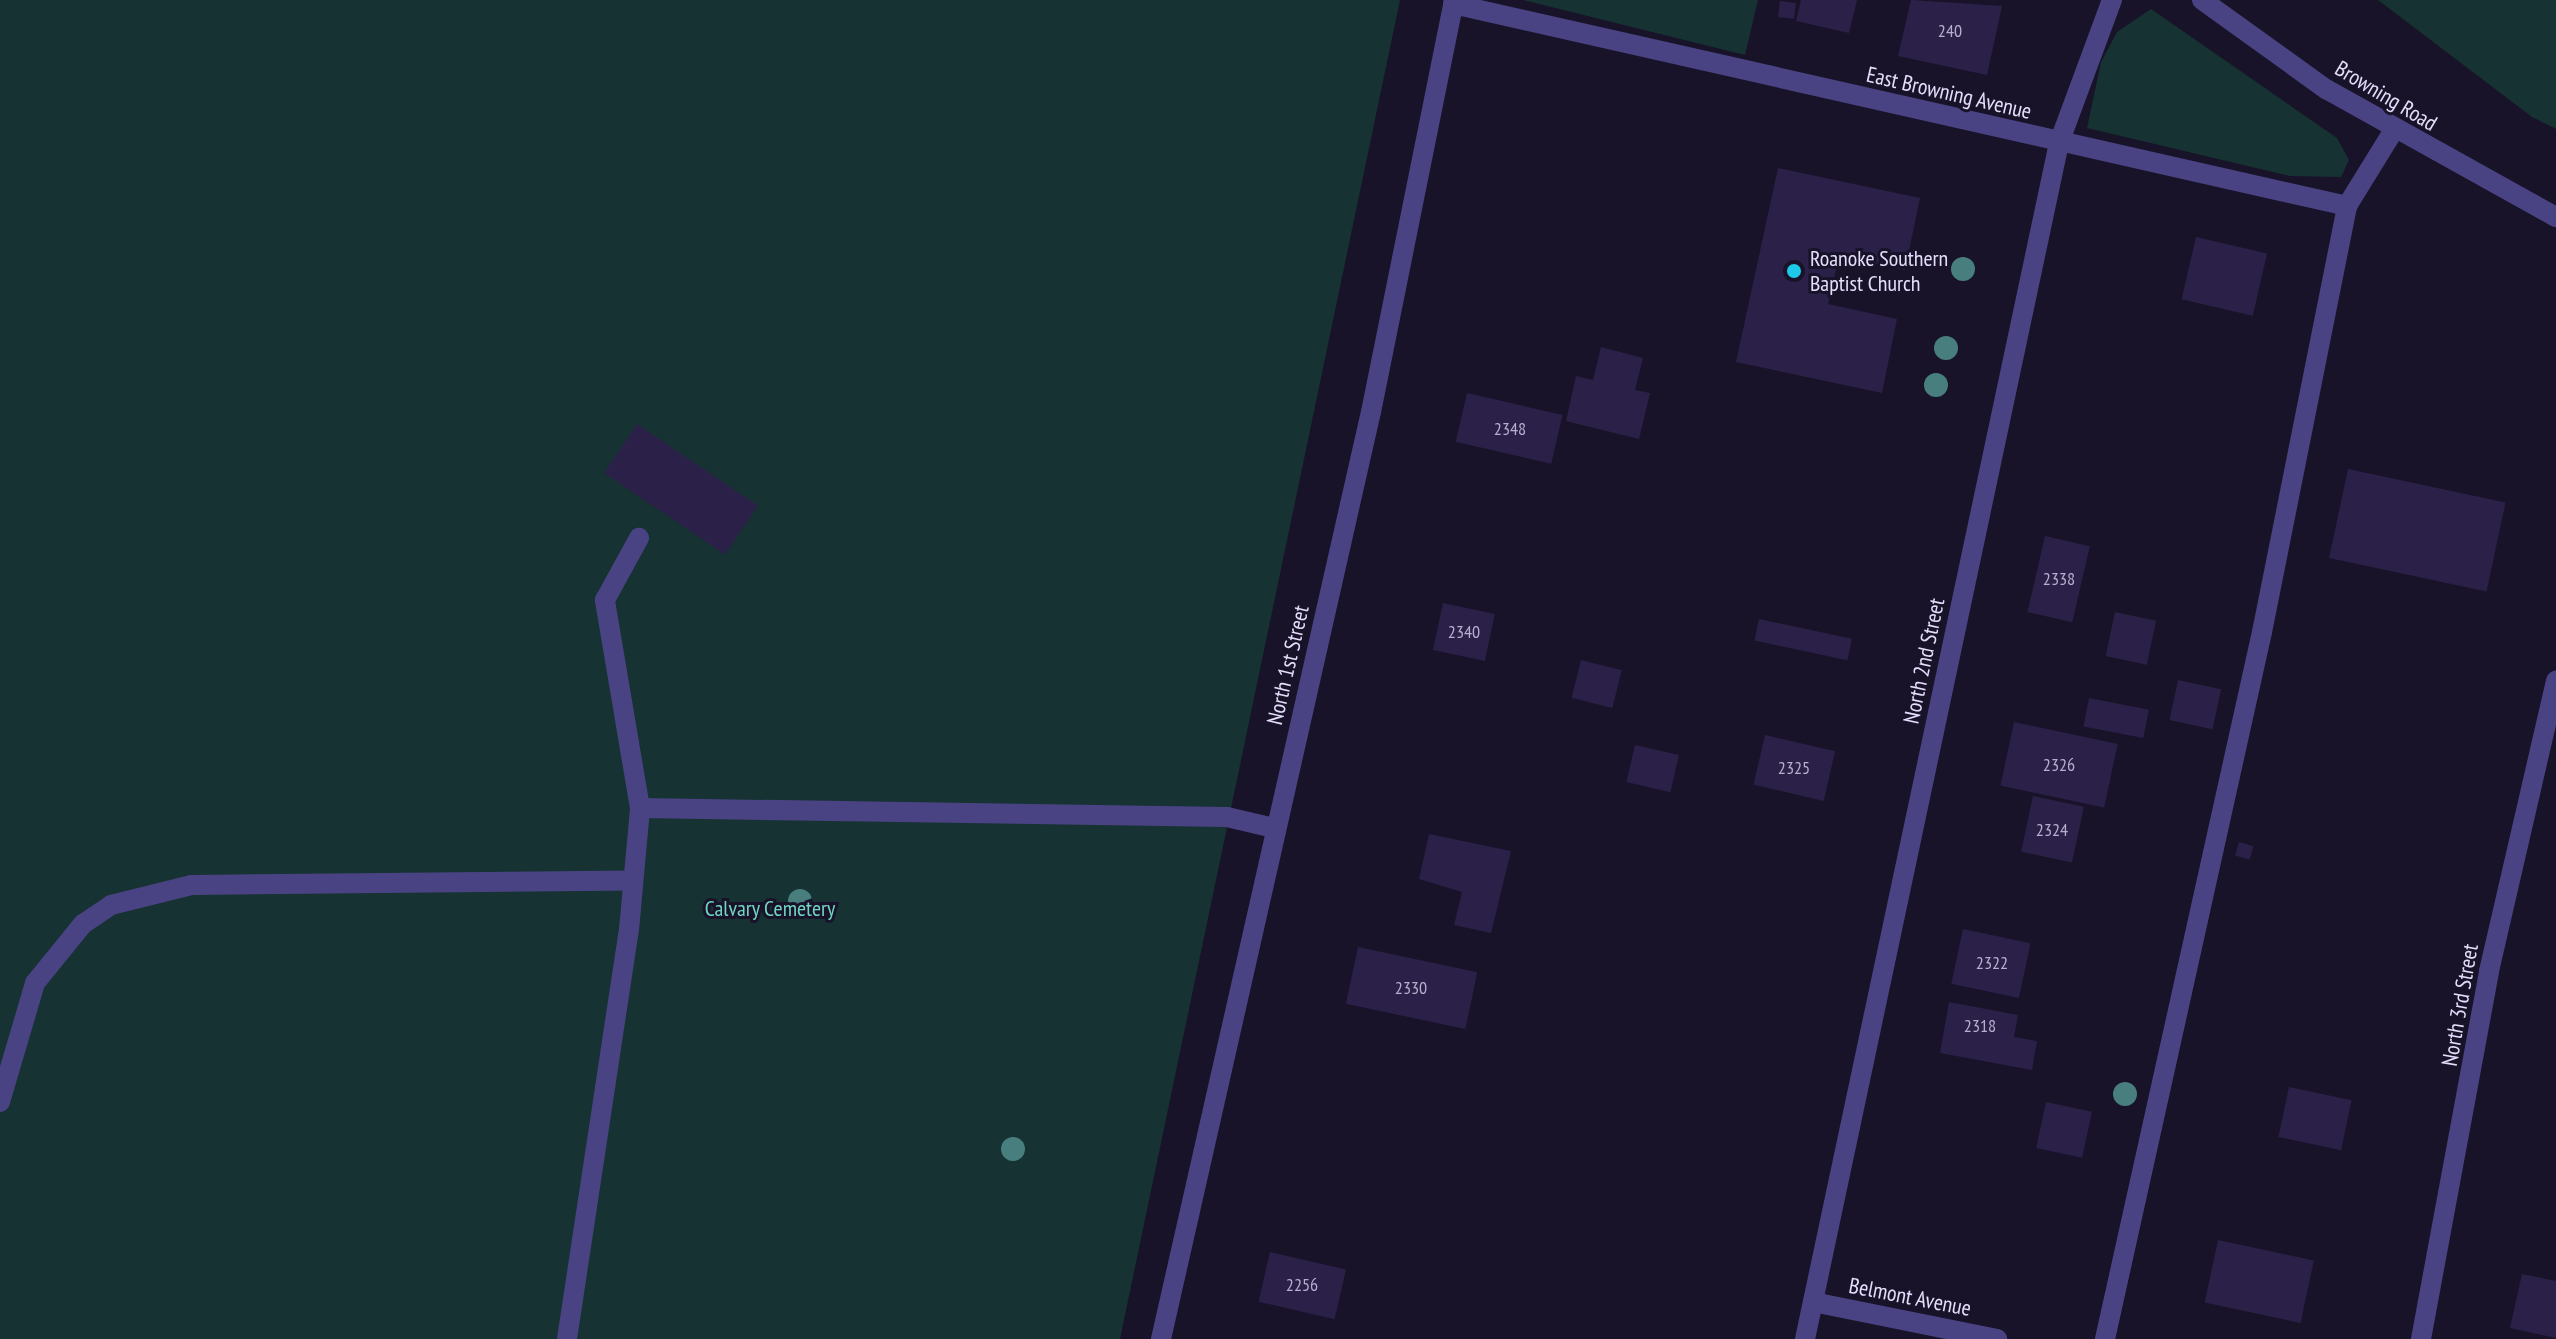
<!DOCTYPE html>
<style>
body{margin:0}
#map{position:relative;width:2556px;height:1339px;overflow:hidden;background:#181329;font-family:"PT Sans Narrow",sans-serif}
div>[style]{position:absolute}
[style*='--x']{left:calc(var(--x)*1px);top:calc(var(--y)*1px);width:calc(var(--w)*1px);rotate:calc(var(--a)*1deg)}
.green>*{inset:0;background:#173232}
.building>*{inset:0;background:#2b2148;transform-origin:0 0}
.service>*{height:20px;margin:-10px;padding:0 10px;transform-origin:10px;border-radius:10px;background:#494383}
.minor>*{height:20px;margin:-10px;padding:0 10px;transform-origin:10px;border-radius:10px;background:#494383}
.tertiary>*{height:20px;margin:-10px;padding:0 10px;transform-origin:10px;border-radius:10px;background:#494383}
.trees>*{width:24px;height:24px;margin:-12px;border-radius:50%;background:#487e7e}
.dots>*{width:22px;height:22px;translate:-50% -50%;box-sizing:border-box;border:4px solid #181329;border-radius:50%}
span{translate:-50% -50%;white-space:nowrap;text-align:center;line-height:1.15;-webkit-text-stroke:6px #181329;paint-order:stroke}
.number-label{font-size:18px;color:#b6afcf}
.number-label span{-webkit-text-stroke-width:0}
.street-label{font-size:22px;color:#e4defc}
.poi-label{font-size:22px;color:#e4defc}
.left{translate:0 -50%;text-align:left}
.park-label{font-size:22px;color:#70d6c3}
</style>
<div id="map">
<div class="green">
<div style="clip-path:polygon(0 0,1400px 0,1120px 1339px,0 1339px)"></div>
<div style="clip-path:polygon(1523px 0,1758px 0,1745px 55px)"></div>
<div style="clip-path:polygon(2378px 0,2556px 0,2556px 129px,2532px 117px)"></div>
<div style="clip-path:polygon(2151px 9px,2337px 138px,2349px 160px,2341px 177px,2290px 176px,2087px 128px,2101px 62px,2117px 32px)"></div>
</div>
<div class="building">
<div style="clip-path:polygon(1801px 0,1857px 0,1849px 33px,1796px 21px)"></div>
<div style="clip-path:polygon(1911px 0,2002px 6px,1987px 75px,1898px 56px)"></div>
<div style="left:1780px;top:1px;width:16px;height:16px;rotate:7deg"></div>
<div style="clip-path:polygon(1778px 168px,1920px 198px,1905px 270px,1839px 256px,1828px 304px,1897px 319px,1882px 393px,1736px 362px)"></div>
<div style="left:2196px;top:237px;width:73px;height:64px;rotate:13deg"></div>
<div style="clip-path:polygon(1601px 347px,1643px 358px,1635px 390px,1650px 393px,1639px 439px,1566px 421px,1576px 376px,1593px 380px)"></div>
<div style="left:1467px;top:393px;width:98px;height:50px;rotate:13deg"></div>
<div style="left:637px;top:424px;width:146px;height:59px;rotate:34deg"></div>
<div style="left:2348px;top:469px;width:161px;height:91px;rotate:12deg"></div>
<div style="left:2045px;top:536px;width:46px;height:78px;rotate:13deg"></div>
<div style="left:1443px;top:603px;width:53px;height:48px;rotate:12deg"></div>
<div style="left:2115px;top:612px;width:42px;height:45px;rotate:12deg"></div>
<div style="left:1759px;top:619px;width:95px;height:22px;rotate:12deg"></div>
<div style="left:1581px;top:660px;width:42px;height:39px;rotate:14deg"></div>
<div style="left:2178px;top:680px;width:44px;height:41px;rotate:12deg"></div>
<div style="left:2089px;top:698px;width:61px;height:29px;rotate:11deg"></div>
<div style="left:2014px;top:722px;width:106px;height:65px;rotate:12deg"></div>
<div style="left:1765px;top:735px;width:72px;height:51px;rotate:13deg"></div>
<div style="left:1635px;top:745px;width:45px;height:38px;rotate:13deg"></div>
<div style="left:2033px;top:796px;width:52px;height:57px;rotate:12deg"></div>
<div style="clip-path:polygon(1429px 834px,1511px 851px,1491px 933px,1454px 925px,1462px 892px,1419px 879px)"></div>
<div style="left:2239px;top:842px;width:15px;height:14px;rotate:16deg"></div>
<div style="left:1963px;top:929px;width:69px;height:56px;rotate:12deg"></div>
<div style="left:1358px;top:947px;width:122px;height:58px;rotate:12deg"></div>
<div style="clip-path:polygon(1949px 1002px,2018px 1015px,2014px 1037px,2037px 1041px,2032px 1070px,1940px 1053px)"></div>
<div style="left:2289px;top:1087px;width:64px;height:51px;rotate:12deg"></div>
<div style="left:2046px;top:1102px;width:47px;height:47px;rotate:12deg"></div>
<div style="left:2218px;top:1240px;width:98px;height:64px;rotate:12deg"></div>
<div style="left:1270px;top:1252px;width:78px;height:51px;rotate:13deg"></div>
<div style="clip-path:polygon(2522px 1274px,2556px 1281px,2556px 1338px,2510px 1328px)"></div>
</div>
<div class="service">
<div style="--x:640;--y:808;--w:587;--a:0.88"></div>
<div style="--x:1227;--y:817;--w:48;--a:13.2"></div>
<div style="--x:0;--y:1102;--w:124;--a:-73.6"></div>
<div style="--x:35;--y:983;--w:76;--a:-50.9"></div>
<div style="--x:83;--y:924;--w:34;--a:-34"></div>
<div style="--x:111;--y:905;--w:83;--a:-13.9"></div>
<div style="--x:192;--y:885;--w:441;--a:-0.6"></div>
<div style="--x:567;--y:1339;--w:414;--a:-81.4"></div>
<div style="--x:629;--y:930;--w:122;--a:-84.8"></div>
<div style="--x:640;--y:808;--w:211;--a:-99.6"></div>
<div style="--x:605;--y:600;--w:71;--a:-61.3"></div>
<div style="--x:2105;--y:1339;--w:724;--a:-77.48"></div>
<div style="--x:2262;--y:632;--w:434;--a:-78.7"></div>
</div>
<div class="minor">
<div style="--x:1453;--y:4;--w:917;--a:12.73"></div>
<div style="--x:2347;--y:206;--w:89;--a:-58.3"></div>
<div style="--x:1813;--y:1302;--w:188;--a:11.4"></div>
<div style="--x:1161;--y:1339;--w:950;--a:-77.24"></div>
<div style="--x:1371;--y:412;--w:420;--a:-78.6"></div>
<div style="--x:1805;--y:1339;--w:1223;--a:-78.01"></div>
<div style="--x:2059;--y:143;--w:153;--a:-69.7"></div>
<div style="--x:2421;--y:1339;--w:374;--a:-79.5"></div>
<div style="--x:2489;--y:971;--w:298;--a:-77"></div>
</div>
<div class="tertiary">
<div style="--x:2202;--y:0;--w:153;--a:35.7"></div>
<div style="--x:2326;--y:89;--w:263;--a:29.1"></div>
</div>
<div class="trees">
<div style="left:1963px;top:269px"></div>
<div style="left:1946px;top:348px"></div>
<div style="left:1936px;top:385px"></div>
<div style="left:800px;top:901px"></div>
<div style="left:2125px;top:1094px"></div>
<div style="left:1013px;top:1149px"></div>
</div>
<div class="dots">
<div style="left:1794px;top:271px;background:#1dc8e9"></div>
</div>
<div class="number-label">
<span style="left:1950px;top:31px">240</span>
<span style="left:1510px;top:429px">2348</span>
<span style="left:2059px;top:579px">2338</span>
<span style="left:1464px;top:632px">2340</span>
<span style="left:2059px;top:765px">2326</span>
<span style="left:1794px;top:768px">2325</span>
<span style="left:2052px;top:830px">2324</span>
<span style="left:1992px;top:963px">2322</span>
<span style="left:1411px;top:988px">2330</span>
<span style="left:1980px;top:1026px">2318</span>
<span style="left:1302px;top:1285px">2256</span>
</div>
<div class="street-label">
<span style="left:1949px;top:93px;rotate:13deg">East Browning Avenue</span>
<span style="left:2386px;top:96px;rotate:31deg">Browning Road</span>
<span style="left:1924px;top:661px;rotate:-78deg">North 2nd Street</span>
<span style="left:1288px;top:665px;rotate:-77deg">North 1st Street</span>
<span style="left:2460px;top:1005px;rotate:-80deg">North 3rd Street</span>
<span style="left:1910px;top:1297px;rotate:11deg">Belmont Avenue</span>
</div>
<div class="poi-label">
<span class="left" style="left:1810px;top:271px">Roanoke Southern<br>Baptist Church</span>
</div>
<div class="park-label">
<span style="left:770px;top:909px">Calvary Cemetery</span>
</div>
</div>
